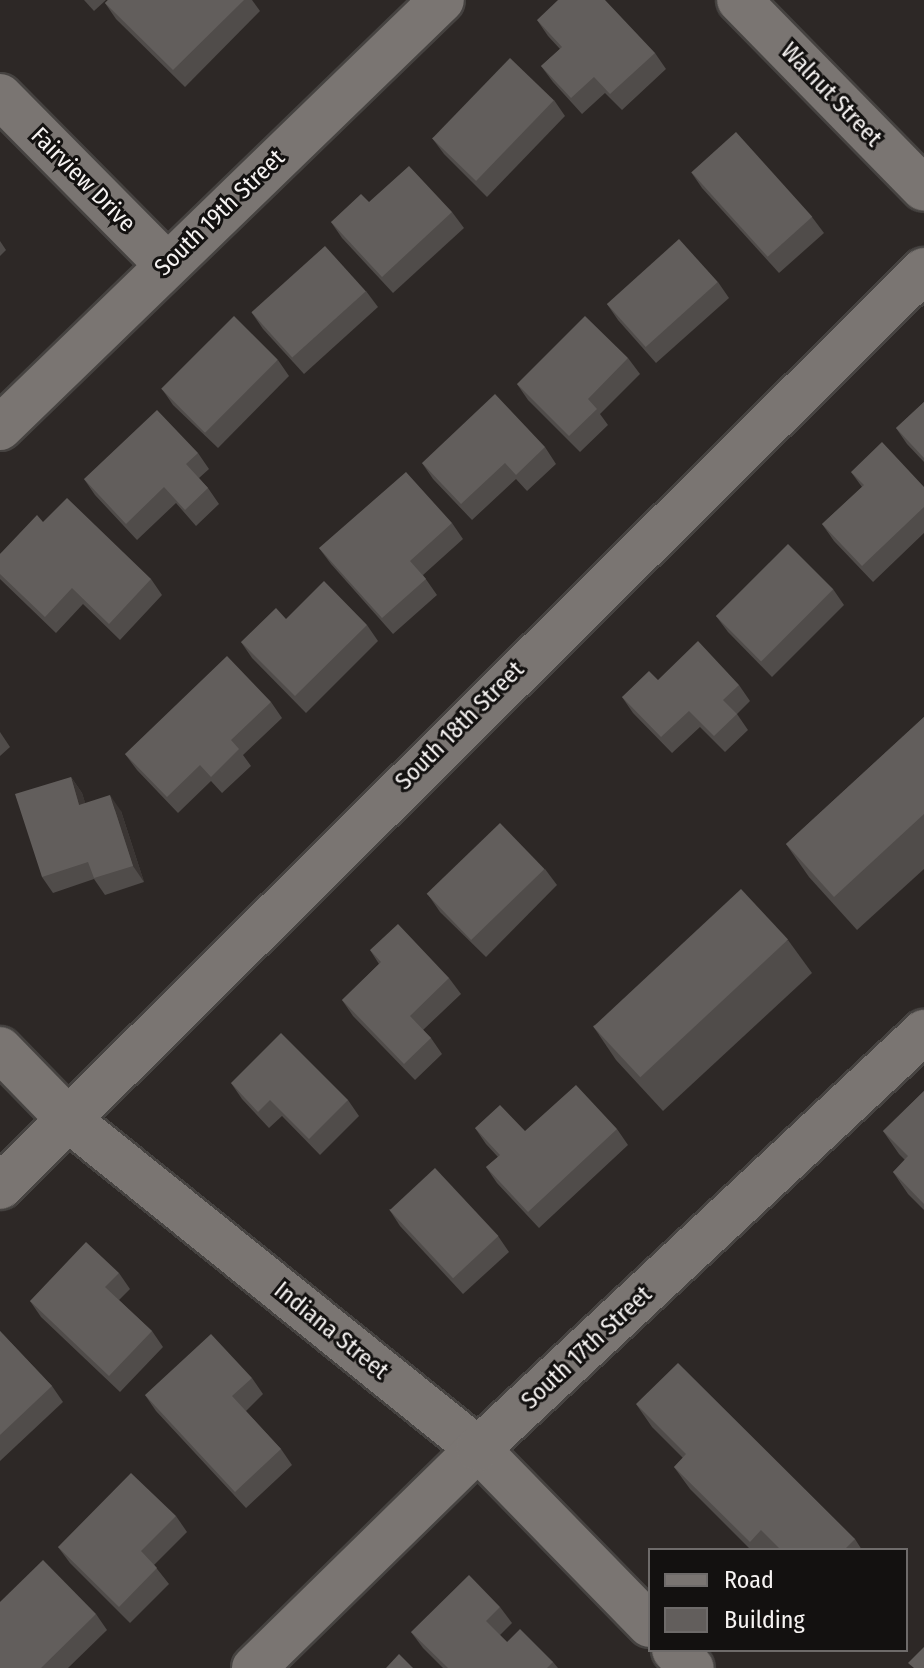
<!DOCTYPE html>
<style>
body{margin:0}
#map{position:relative;width:924px;height:1668px;overflow:hidden;background:#2d2826;font-family:"Fira Sans Condensed",sans-serif}
div>[style]{position:absolute}
[style*='--x']{left:calc(var(--x)*1px);top:calc(var(--y)*1px);width:calc(var(--w)*1px);rotate:calc(var(--a)*1deg)}
.roads{filter:drop-shadow(2px 0 #464341) drop-shadow(-2px 0 #464341) drop-shadow(0 2px #464341) drop-shadow(0 -2px #464341)}
.street>*{height:44px;margin:-22px;padding:0 22px;transform-origin:22px;border-radius:22px;background:#7a7572}
.wall>*{inset:0;background:#504c4a}
.shaded-wall>*{inset:0;background:#3b3634}
.building>*{inset:0;background:#625e5c;transform-origin:0 0}
span{translate:-50% -50%;white-space:nowrap;text-align:center;line-height:1.15;-webkit-text-stroke:6px #131110;paint-order:stroke}
.street-label{font-size:24px;color:#f6f3f2}
.legend{position:absolute;left:648px;top:1548px;width:260px;height:104px;box-sizing:border-box;background:#131110;border:2px solid #6e6b6a;margin:0;padding:10px 14px;list-style:none;font-size:24px;color:#f6f3f2}
.legend li{display:flex;align-items:center;gap:16px;height:40px}
.legend b{width:40px;border:2px solid #6e6b6a}
</style>
<div id="map">
<div class="roads">
<div class="street">
<div style="--x:739;--y:0;--w:264;--a:45.6"></div>
<div style="--x:0;--y:96;--w:236;--a:45.3"></div>
<div style="--x:0;--y:428;--w:615;--a:-44.08"></div>
<div style="--x:0;--y:1049;--w:99;--a:45.8"></div>
<div style="--x:69;--y:1120;--w:525;--a:38.81"></div>
<div style="--x:478;--y:1449;--w:246;--a:45.7"></div>
<div style="--x:0;--y:1187;--w:1302;--a:-44.78"></div>
<div style="--x:674;--y:1650;--w:25;--a:45"></div>
<div style="--x:254;--y:1668;--w:313;--a:-44.4"></div>
<div style="--x:478;--y:1449;--w:611;--a:-43.08"></div>
</div>
</div>
<div class="wall">
<div style="clip-path:polygon(84px 0,106px 0,94px 11px)"></div>
<div style="clip-path:polygon(108px 0,252px 0,260px 11px,185px 87px,116px 19px,105px 3px)"></div>
<div style="clip-path:polygon(537px 20px,655px 53px,666px 69px,622px 110px,605px 93px,582px 114px,553px 82px,541px 66px,560px 49px,548px 36px)"></div>
<div style="clip-path:polygon(554px 100px,565px 116px,487px 197px,444px 154px,432px 138px)"></div>
<div style="clip-path:polygon(691px 172px,812px 217px,824px 233px,779px 273px,702px 188px)"></div>
<div style="clip-path:polygon(369px 202px,452px 212px,464px 228px,393px 293px,342px 238px,331px 222px)"></div>
<div style="clip-path:polygon(0 241px,6px 250px,0 256px)"></div>
<div style="clip-path:polygon(718px 282px,729px 298px,656px 363px,618px 320px,607px 304px)"></div>
<div style="clip-path:polygon(366px 291px,378px 307px,304px 374px,263px 329px,252px 313px)"></div>
<div style="clip-path:polygon(628px 358px,640px 374px,600px 414px,608px 425px,580px 452px,528px 400px,517px 384px)"></div>
<div style="clip-path:polygon(278px 360px,289px 376px,218px 448px,173px 405px,162px 389px)"></div>
<div style="clip-path:polygon(924px 402px,924px 462px,907px 444px,896px 428px)"></div>
<div style="clip-path:polygon(545px 447px,556px 464px,527px 491px,516px 479px,472px 520px,433px 479px,422px 463px)"></div>
<div style="clip-path:polygon(198px 453px,209px 469px,199px 478px,208px 488px,219px 504px,196px 526px,176px 503px,137px 540px,95px 495px,84px 479px)"></div>
<div style="clip-path:polygon(851px 472px,924px 487px,924px 533px,873px 582px,834px 541px,822px 524px,862px 487px)"></div>
<div style="clip-path:polygon(43px 522px,151px 579px,162px 595px,120px 640px,83px 604px,56px 633px,0 579px,0 554px)"></div>
<div style="clip-path:polygon(452px 523px,463px 539px,423px 575px,437px 595px,393px 634px,331px 564px,319px 548px)"></div>
<div style="clip-path:polygon(833px 589px,844px 605px,772px 677px,728px 632px,716px 616px)"></div>
<div style="clip-path:polygon(367px 625px,378px 641px,306px 713px,252px 658px,241px 642px)"></div>
<div style="clip-path:polygon(658px 680px,739px 685px,750px 701px,737px 714px,748px 730px,725px 752px,700px 727px,672px 753px,633px 713px,622px 697px)"></div>
<div style="clip-path:polygon(271px 702px,282px 718px,243px 755px,251px 766px,222px 793px,211px 781px,178px 813px,137px 770px,125px 754px)"></div>
<div style="clip-path:polygon(924px 717px,924px 869px,857px 930px,809px 877px,786px 844px)"></div>
<div style="clip-path:polygon(0 732px,10px 747px,0 756px)"></div>
<div style="clip-path:polygon(71px 777px,82px 793px,85px 803px,121px 811px,144px 882px,105px 895px,94px 879px,53px 893px,42px 877px)"></div>
<div style="clip-path:polygon(545px 869px,557px 885px,486px 957px,440px 912px,429px 896px)"></div>
<div style="clip-path:polygon(788px 940px,812px 973px,663px 1111px,616px 1060px,593px 1026px)"></div>
<div style="clip-path:polygon(370px 950px,449px 978px,461px 994px,423px 1030px,431px 1038px,442px 1054px,415px 1080px,353px 1016px,342px 1000px,379px 964px)"></div>
<div style="clip-path:polygon(231px 1083px,348px 1100px,359px 1116px,320px 1155px,282px 1116px,269px 1128px,242px 1099px)"></div>
<div style="clip-path:polygon(924px 1091px,924px 1210px,908px 1194px,893px 1172px,905px 1160px,899px 1154px,883px 1131px)"></div>
<div style="clip-path:polygon(475px 1128px,525px 1131px,617px 1129px,628px 1145px,539px 1228px,497px 1183px,486px 1167px,498px 1157px,486px 1144px)"></div>
<div style="clip-path:polygon(389px 1209px,498px 1236px,509px 1252px,463px 1294px,400px 1226px)"></div>
<div style="clip-path:polygon(119px 1273px,130px 1289px,119px 1300px,152px 1331px,163px 1347px,120px 1392px,41px 1317px,30px 1301px)"></div>
<div style="clip-path:polygon(0 1331px,52px 1386px,63px 1402px,0 1461px)"></div>
<div style="clip-path:polygon(252px 1378px,263px 1394px,246px 1411px,281px 1449px,292px 1465px,246px 1508px,156px 1411px,145px 1395px)"></div>
<div style="clip-path:polygon(636px 1404px,855px 1539px,862px 1550px,751px 1550px,690px 1489px,674px 1467px,683px 1458px,652px 1427px)"></div>
<div style="clip-path:polygon(176px 1516px,187px 1532px,154px 1565px,169px 1584px,130px 1623px,70px 1563px,58px 1547px)"></div>
<div style="clip-path:polygon(500px 1607px,512px 1623px,500px 1635px,507px 1642px,553px 1662px,558px 1668px,443px 1668px,423px 1648px,411px 1632px)"></div>
<div style="clip-path:polygon(96px 1614px,107px 1630px,68px 1668px,0 1668px)"></div>
</div>
<div class="shaded-wall">
<div style="clip-path:polygon(71px 777px,82px 793px,91px 821px,79px 805px)"></div>
<div style="clip-path:polygon(110px 795px,121px 811px,144px 882px,133px 866px)"></div>
</div>
<div class="building">
<div style="clip-path:polygon(108px 0,244px 0,173px 70px,105px 3px)"></div>
<div style="clip-path:polygon(558px 0,605px 0,655px 53px,610px 94px,594px 77px,571px 98px,541px 66px,562px 47px,537px 20px)"></div>
<div style="left:510px;top:58px;width:61px;height:112px;rotate:44deg"></div>
<div style="left:736px;top:132px;width:114px;height:60px;rotate:48deg"></div>
<div style="clip-path:polygon(409px 166px,452px 212px,382px 277px,331px 222px,361px 194px,369px 202px)"></div>
<div style="left:679px;top:239px;width:58px;height:97px;rotate:48deg"></div>
<div style="left:325px;top:246px;width:61px;height:99px;rotate:48deg"></div>
<div style="left:234px;top:316px;width:62px;height:103px;rotate:45deg"></div>
<div style="clip-path:polygon(585px 316px,628px 358px,588px 399px,597px 409px,569px 436px,517px 384px)"></div>
<div style="clip-path:polygon(495px 394px,545px 447px,516px 475px,505px 463px,461px 504px,422px 463px)"></div>
<div style="clip-path:polygon(924px 402px,924px 458px,896px 428px)"></div>
<div style="clip-path:polygon(157px 410px,198px 453px,186px 464px,208px 488px,185px 510px,164px 487px,126px 524px,84px 479px)"></div>
<div style="clip-path:polygon(882px 442px,924px 487px,924px 507px,862px 566px,822px 524px,864px 485px,851px 472px)"></div>
<div style="clip-path:polygon(406px 472px,452px 523px,410px 561px,426px 579px,382px 618px,319px 548px)"></div>
<div style="clip-path:polygon(67px 498px,151px 579px,109px 624px,72px 588px,45px 617px,0 574px,0 554px,37px 515px,43px 522px)"></div>
<div style="left:788px;top:544px;width:64px;height:102px;rotate:45deg"></div>
<div style="clip-path:polygon(324px 581px,367px 625px,295px 696px,241px 642px,276px 608px,286px 619px)"></div>
<div style="clip-path:polygon(698px 641px,739px 685px,723px 700px,737px 714px,714px 736px,689px 711px,661px 737px,622px 697px,649px 671px,658px 680px)"></div>
<div style="clip-path:polygon(227px 656px,271px 702px,231px 740px,239px 749px,211px 777px,200px 765px,167px 797px,125px 754px)"></div>
<div style="clip-path:polygon(924px 717px,924px 814px,834px 897px,786px 844px)"></div>
<div style="clip-path:polygon(71px 777px,79px 805px,110px 795px,133px 866px,94px 878px,88px 862px,42px 877px,15px 794px)"></div>
<div style="left:500px;top:823px;width:64px;height:102px;rotate:46deg"></div>
<div style="left:741px;top:889px;width:69px;height:202px;rotate:47deg"></div>
<div style="clip-path:polygon(398px 924px,449px 978px,410px 1016px,431px 1038px,404px 1064px,342px 1000px,381px 962px,370px 950px)"></div>
<div style="clip-path:polygon(281px 1033px,348px 1100px,309px 1139px,270px 1100px,258px 1112px,231px 1083px)"></div>
<div style="clip-path:polygon(576px 1085px,617px 1129px,528px 1212px,486px 1167px,500px 1155px,475px 1128px,500px 1105px,525px 1131px)"></div>
<div style="clip-path:polygon(924px 1091px,924px 1204px,893px 1172px,908px 1156px,883px 1131px)"></div>
<div style="left:435px;top:1168px;width:93px;height:62px;rotate:47deg"></div>
<div style="clip-path:polygon(86px 1242px,119px 1273px,105px 1287px,152px 1331px,109px 1376px,30px 1301px)"></div>
<div style="clip-path:polygon(0 1331px,52px 1386px,0 1435px)"></div>
<div style="clip-path:polygon(211px 1334px,252px 1378px,232px 1396px,281px 1449px,235px 1492px,145px 1395px)"></div>
<div style="clip-path:polygon(678px 1363px,855px 1539px,844px 1550px,781px 1550px,761px 1530px,750px 1542px,674px 1467px,686px 1454px,636px 1404px)"></div>
<div style="clip-path:polygon(131px 1473px,176px 1516px,141px 1551px,157px 1568px,119px 1607px,58px 1547px)"></div>
<div style="clip-path:polygon(43px 1560px,96px 1614px,41px 1668px,0 1668px,0 1602px)"></div>
<div style="clip-path:polygon(469px 1575px,500px 1607px,486px 1621px,507px 1642px,520px 1629px,553px 1662px,547px 1668px,448px 1668px,411px 1632px)"></div>
<div style="clip-path:polygon(924px 1647px,924px 1668px,914px 1668px,908px 1663px)"></div>
<div style="clip-path:polygon(399px 1654px,413px 1668px,386px 1668px)"></div>
</div>
<div class="street-label">
<span style="left:831px;top:95px;rotate:46deg">Walnut Street</span>
<span style="left:83px;top:180px;rotate:45deg">Fairview Drive</span>
<span style="left:220px;top:213px;rotate:-44deg">South 19th Street</span>
<span style="left:460px;top:726px;rotate:-45deg">South 18th Street</span>
<span style="left:331px;top:1331px;rotate:39deg">Indiana Street</span>
<span style="left:587px;top:1348px;rotate:-43deg">South 17th Street</span>
</div>
<ul class="legend">
<li><b style="height:10px;background:#7a7572"></b>Road</li>
<li><b style="height:22px;background:#625e5c"></b>Building</li>
</ul>
</div>
